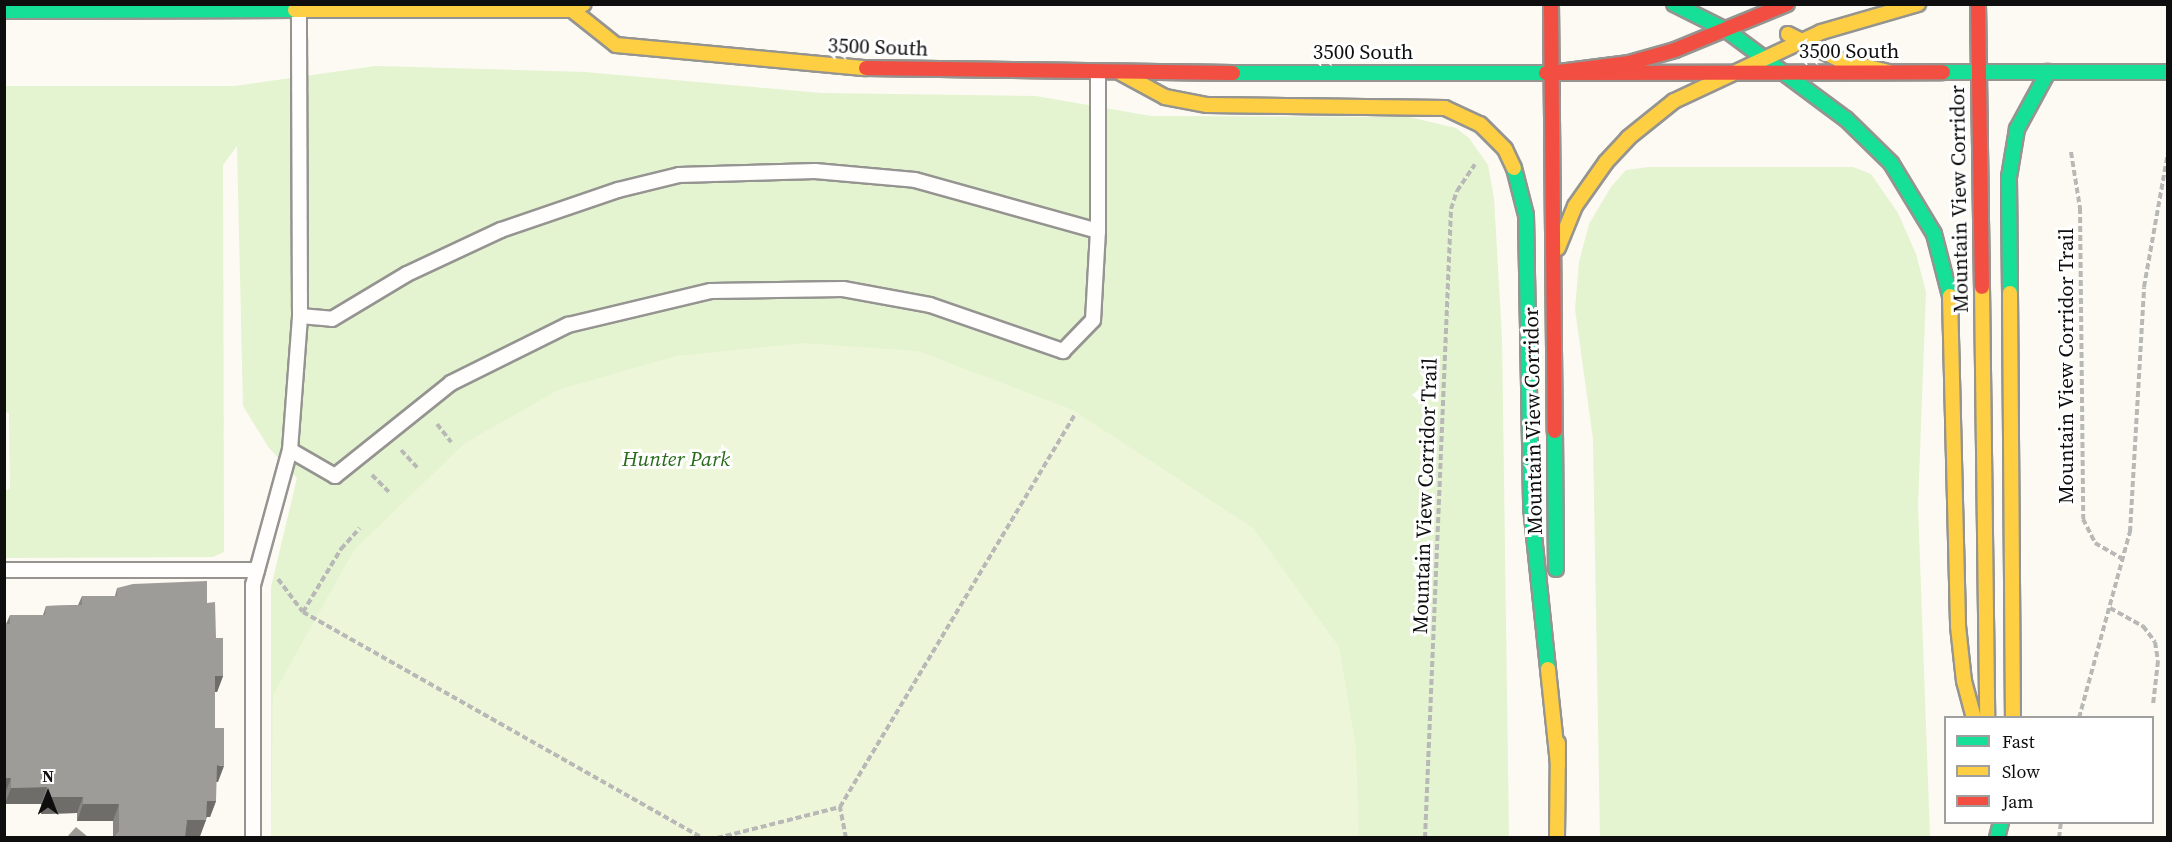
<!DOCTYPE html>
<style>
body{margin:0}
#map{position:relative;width:2172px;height:842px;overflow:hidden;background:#fcfaf2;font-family:"Source Serif 4",serif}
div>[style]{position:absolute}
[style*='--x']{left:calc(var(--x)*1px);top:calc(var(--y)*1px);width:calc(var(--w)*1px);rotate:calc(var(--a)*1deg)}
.green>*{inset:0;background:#e4f3d0}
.pitch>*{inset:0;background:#eef6da}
.path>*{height:4px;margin-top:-2px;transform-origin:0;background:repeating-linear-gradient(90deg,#b8b8b6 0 6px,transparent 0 9px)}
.roads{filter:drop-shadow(2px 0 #959491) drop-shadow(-2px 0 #959491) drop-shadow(0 2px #959491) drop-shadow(0 -2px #959491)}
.lane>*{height:14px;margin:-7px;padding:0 7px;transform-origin:7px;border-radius:7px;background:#fffefd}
.fast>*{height:14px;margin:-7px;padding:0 7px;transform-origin:7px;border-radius:7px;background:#16e098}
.slow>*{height:14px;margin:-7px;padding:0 7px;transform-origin:7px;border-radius:7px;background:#ffcf43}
.jam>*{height:14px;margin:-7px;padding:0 7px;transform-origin:7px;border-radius:7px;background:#f24e42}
.wall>*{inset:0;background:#888683}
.shaded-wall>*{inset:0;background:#6f6d6a}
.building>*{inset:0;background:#9e9c98}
span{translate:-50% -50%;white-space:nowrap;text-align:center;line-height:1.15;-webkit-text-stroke:6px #fff;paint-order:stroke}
.street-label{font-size:21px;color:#0e0e0e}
.park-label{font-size:21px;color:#276b19;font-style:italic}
.frame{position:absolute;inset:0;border:6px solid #0e0e0e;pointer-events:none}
.legend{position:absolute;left:1944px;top:716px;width:210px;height:108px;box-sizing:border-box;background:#fff;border:2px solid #9f9f9f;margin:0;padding:8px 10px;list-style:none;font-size:18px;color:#0e0e0e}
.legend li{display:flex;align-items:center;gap:12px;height:30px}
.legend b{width:30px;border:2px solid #9f9f9f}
.north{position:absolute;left:18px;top:764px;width:60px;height:60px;-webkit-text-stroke:4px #fff;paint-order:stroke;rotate:0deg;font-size:16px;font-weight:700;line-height:24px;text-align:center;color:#0e0e0e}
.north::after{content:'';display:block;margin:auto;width:21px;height:27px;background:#0e0e0e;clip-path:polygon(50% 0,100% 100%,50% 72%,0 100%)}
</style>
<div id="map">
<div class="green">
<div style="clip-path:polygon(376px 66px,585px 72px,821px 93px,1036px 96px,1151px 116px,1409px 117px,1456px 128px,1469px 138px,1488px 165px,1494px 198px,1502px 338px,1509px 837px,271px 837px,271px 587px,297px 478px,269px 448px,243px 406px,237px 146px,223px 165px,224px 552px,213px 557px,5px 558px,4px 492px,10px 488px,9px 413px,4px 412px,5px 86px,235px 86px)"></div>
<div style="clip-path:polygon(1649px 167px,1853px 167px,1871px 174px,1898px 213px,1916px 254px,1926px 292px,1918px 505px,1930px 837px,1600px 837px,1593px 439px,1575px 309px,1579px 262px,1589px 224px,1611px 187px,1626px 170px)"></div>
</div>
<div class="pitch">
<div style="clip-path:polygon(802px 343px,918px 351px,1073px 410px,1253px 528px,1339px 647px,1356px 748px,1359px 837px,271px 837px,273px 695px,354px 550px,465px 443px,558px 390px,676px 356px)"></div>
</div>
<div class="path">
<div style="--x:2071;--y:152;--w:57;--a:80.9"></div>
<div style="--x:2080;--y:208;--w:311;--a:89.4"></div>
<div style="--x:2083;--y:519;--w:27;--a:63"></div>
<div style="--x:2095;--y:543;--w:34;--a:30"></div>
<div style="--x:437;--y:424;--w:23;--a:52"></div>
<div style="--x:401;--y:450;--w:26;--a:47"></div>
<div style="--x:372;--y:475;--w:27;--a:45"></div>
<div style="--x:278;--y:579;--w:41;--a:52.9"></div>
<div style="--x:303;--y:612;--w:459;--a:29.5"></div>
<div style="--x:2110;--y:608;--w:38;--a:29"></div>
<div style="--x:2143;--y:626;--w:20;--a:53"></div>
<div style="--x:2155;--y:642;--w:19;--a:81"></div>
<div style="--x:2158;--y:661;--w:44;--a:96.5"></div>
<div style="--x:303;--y:612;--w:74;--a:-58.9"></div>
<div style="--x:341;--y:549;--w:28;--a:-48"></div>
<div style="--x:2079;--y:718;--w:193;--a:-74.7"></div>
<div style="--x:2130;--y:532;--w:245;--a:-86.7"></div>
<div style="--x:2144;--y:287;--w:137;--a:-79.9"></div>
<div style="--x:717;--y:838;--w:127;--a:-14.1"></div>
<div style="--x:846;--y:838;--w:32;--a:-101"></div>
<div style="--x:840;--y:807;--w:458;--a:-59.1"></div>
<div style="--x:1425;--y:838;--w:630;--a:-87.63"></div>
<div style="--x:1451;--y:209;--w:19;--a:-72"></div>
<div style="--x:1457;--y:191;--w:32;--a:-56"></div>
<div style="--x:2059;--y:838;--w:16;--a:-83"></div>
</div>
<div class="roads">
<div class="lane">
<div style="--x:300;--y:316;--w:32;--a:5"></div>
<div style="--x:332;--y:319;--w:87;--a:-31"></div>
<div style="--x:407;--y:274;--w:104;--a:-25.1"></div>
<div style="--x:501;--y:230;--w:124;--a:-18.9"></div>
<div style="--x:618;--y:190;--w:63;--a:-13.8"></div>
<div style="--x:679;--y:175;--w:136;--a:-1.7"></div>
<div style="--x:815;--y:171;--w:100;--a:5.1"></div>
<div style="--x:915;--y:180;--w:190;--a:15.6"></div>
<div style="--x:290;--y:450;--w:52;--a:30"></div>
<div style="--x:335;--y:476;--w:149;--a:-38.7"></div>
<div style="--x:451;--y:383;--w:131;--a:-26.4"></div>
<div style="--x:568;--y:325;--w:147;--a:-13.4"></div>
<div style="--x:711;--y:291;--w:132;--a:-0.9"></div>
<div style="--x:843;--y:289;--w:88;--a:10.4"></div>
<div style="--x:930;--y:305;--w:141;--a:19.1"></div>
<div style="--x:1063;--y:351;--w:43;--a:-45.9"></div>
<div style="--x:1093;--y:320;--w:89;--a:-86.8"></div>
<div style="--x:1098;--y:231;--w:158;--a:-90"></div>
<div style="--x:4;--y:570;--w:253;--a:0"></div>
<div style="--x:253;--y:838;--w:253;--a:-90"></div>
<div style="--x:253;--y:585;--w:140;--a:-74.7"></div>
<div style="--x:290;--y:450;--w:134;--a:-85.7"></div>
<div style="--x:300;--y:316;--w:305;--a:-90.2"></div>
</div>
<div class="fast">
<div style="--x:1674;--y:4;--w:58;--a:26.6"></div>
<div style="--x:1726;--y:30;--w:149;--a:36.6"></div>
<div style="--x:1846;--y:119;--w:63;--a:44.4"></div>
<div style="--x:1891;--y:163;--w:83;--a:58.8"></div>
<div style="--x:1934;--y:234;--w:64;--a:75.5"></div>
<div style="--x:4;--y:11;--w:291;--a:-0.2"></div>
<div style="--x:1943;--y:72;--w:225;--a:0"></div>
<div style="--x:1233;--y:73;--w:313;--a:0"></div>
<div style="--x:1514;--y:168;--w:49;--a:75.7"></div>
<div style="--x:1526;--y:215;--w:292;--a:89"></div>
<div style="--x:1531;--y:507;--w:163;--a:84"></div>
<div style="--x:2010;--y:293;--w:116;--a:-90.5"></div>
<div style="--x:2009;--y:177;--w:49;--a:-80.5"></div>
<div style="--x:2017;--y:129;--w:65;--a:-61.5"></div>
<div style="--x:1555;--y:431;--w:138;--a:89.6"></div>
<div style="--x:1997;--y:838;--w:16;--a:-76"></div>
</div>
<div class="slow">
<div style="--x:295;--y:10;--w:277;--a:0"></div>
<div style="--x:572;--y:10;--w:13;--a:-27"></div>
<div style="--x:572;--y:10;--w:56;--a:38.5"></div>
<div style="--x:616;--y:45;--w:251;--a:5.3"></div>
<div style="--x:1788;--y:34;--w:58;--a:26.6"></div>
<div style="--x:1840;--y:60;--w:50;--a:13.8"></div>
<div style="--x:1121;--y:73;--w:50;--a:28.6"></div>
<div style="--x:1165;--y:97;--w:43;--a:10.8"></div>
<div style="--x:1207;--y:105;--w:238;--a:0.7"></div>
<div style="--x:1445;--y:108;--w:38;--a:25"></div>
<div style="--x:1480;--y:124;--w:35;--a:45"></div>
<div style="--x:1505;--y:149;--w:21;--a:65"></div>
<div style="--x:1558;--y:248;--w:45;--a:-68"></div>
<div style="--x:1575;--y:206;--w:54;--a:-54.8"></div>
<div style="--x:1606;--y:162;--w:33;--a:-47"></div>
<div style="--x:1628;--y:138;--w:59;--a:-38.8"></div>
<div style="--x:1674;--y:101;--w:162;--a:-25.1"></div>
<div style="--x:1821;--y:32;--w:101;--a:-16.1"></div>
<div style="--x:1982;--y:287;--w:429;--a:89.3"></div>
<div style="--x:2010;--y:293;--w:425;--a:89.6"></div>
<div style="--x:1950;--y:296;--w:330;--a:88.6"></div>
<div style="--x:1958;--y:626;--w:55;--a:83.8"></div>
<div style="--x:1964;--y:681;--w:38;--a:75"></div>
<div style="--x:1548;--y:669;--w:96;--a:84"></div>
<div style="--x:1557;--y:838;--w:95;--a:-89.4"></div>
</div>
<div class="jam">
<div style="--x:1551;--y:4;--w:427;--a:89.5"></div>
<div style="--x:1978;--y:4;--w:283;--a:89.2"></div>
<div style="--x:866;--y:68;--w:367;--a:0.8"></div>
<div style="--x:1546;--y:73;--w:397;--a:-0.1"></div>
<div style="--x:1551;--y:73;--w:79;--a:-7.3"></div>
<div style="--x:1629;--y:63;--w:48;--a:-15.8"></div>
<div style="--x:1675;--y:50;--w:121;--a:-22.3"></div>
</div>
</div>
<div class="wall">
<div style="clip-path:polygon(117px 588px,207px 603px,216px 638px,223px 676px,217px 692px,215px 692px,215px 728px,218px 782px,216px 782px,216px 801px,210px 817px,207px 817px,200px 836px,113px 837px,113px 821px,77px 821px,77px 813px,41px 814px,41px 804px,5px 804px,6px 624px,10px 615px,43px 615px,46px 606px,78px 605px,82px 596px,115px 596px)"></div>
</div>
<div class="shaded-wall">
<div style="clip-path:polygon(215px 676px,223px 676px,217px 692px,209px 692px)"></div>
<div style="clip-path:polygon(217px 765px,224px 766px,218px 782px,211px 782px)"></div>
<div style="clip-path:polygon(4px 778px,11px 778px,5px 794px,4px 794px)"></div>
<div style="clip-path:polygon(47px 787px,41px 804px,5px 804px,11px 788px)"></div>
<div style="clip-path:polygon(47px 797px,83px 797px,77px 813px,41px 814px)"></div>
<div style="clip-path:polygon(207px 801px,216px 801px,210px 817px,201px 817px)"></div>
<div style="clip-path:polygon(83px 804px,119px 804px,113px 821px,77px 821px)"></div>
<div style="clip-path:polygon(187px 820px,206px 820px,200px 836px,185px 836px)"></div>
</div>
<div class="building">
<div style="clip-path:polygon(207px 581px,207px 603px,215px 602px,216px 638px,223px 638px,223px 676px,215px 676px,215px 728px,224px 728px,224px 766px,217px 765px,216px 801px,207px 801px,206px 820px,187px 820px,185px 837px,114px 837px,119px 831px,119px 804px,83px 804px,83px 797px,47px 797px,47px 787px,11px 788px,11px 778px,4px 778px,4px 624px,10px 624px,10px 615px,45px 615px,46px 606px,82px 605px,82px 596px,117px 596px,117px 588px,133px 584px)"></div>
<div style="clip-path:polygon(76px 827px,88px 837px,67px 837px)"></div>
</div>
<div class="street-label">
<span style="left:878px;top:47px;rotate:2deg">3500 South</span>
<span style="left:1849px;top:51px">3500 South</span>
<span style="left:1363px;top:52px">3500 South</span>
<span style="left:1959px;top:199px;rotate:-91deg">Mountain View Corridor</span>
<span style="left:2066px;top:366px;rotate:-90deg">Mountain View Corridor Trail</span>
<span style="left:1533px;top:421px;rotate:-91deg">Mountain View Corridor</span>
<span style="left:1425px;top:496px;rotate:-88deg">Mountain View Corridor Trail</span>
</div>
<div class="park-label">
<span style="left:676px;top:459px">Hunter Park</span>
</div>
<div class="frame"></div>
<ul class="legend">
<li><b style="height:8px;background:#16e098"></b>Fast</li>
<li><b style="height:8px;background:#ffcf43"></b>Slow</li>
<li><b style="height:8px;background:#f24e42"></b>Jam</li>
</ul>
<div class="north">N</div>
</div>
